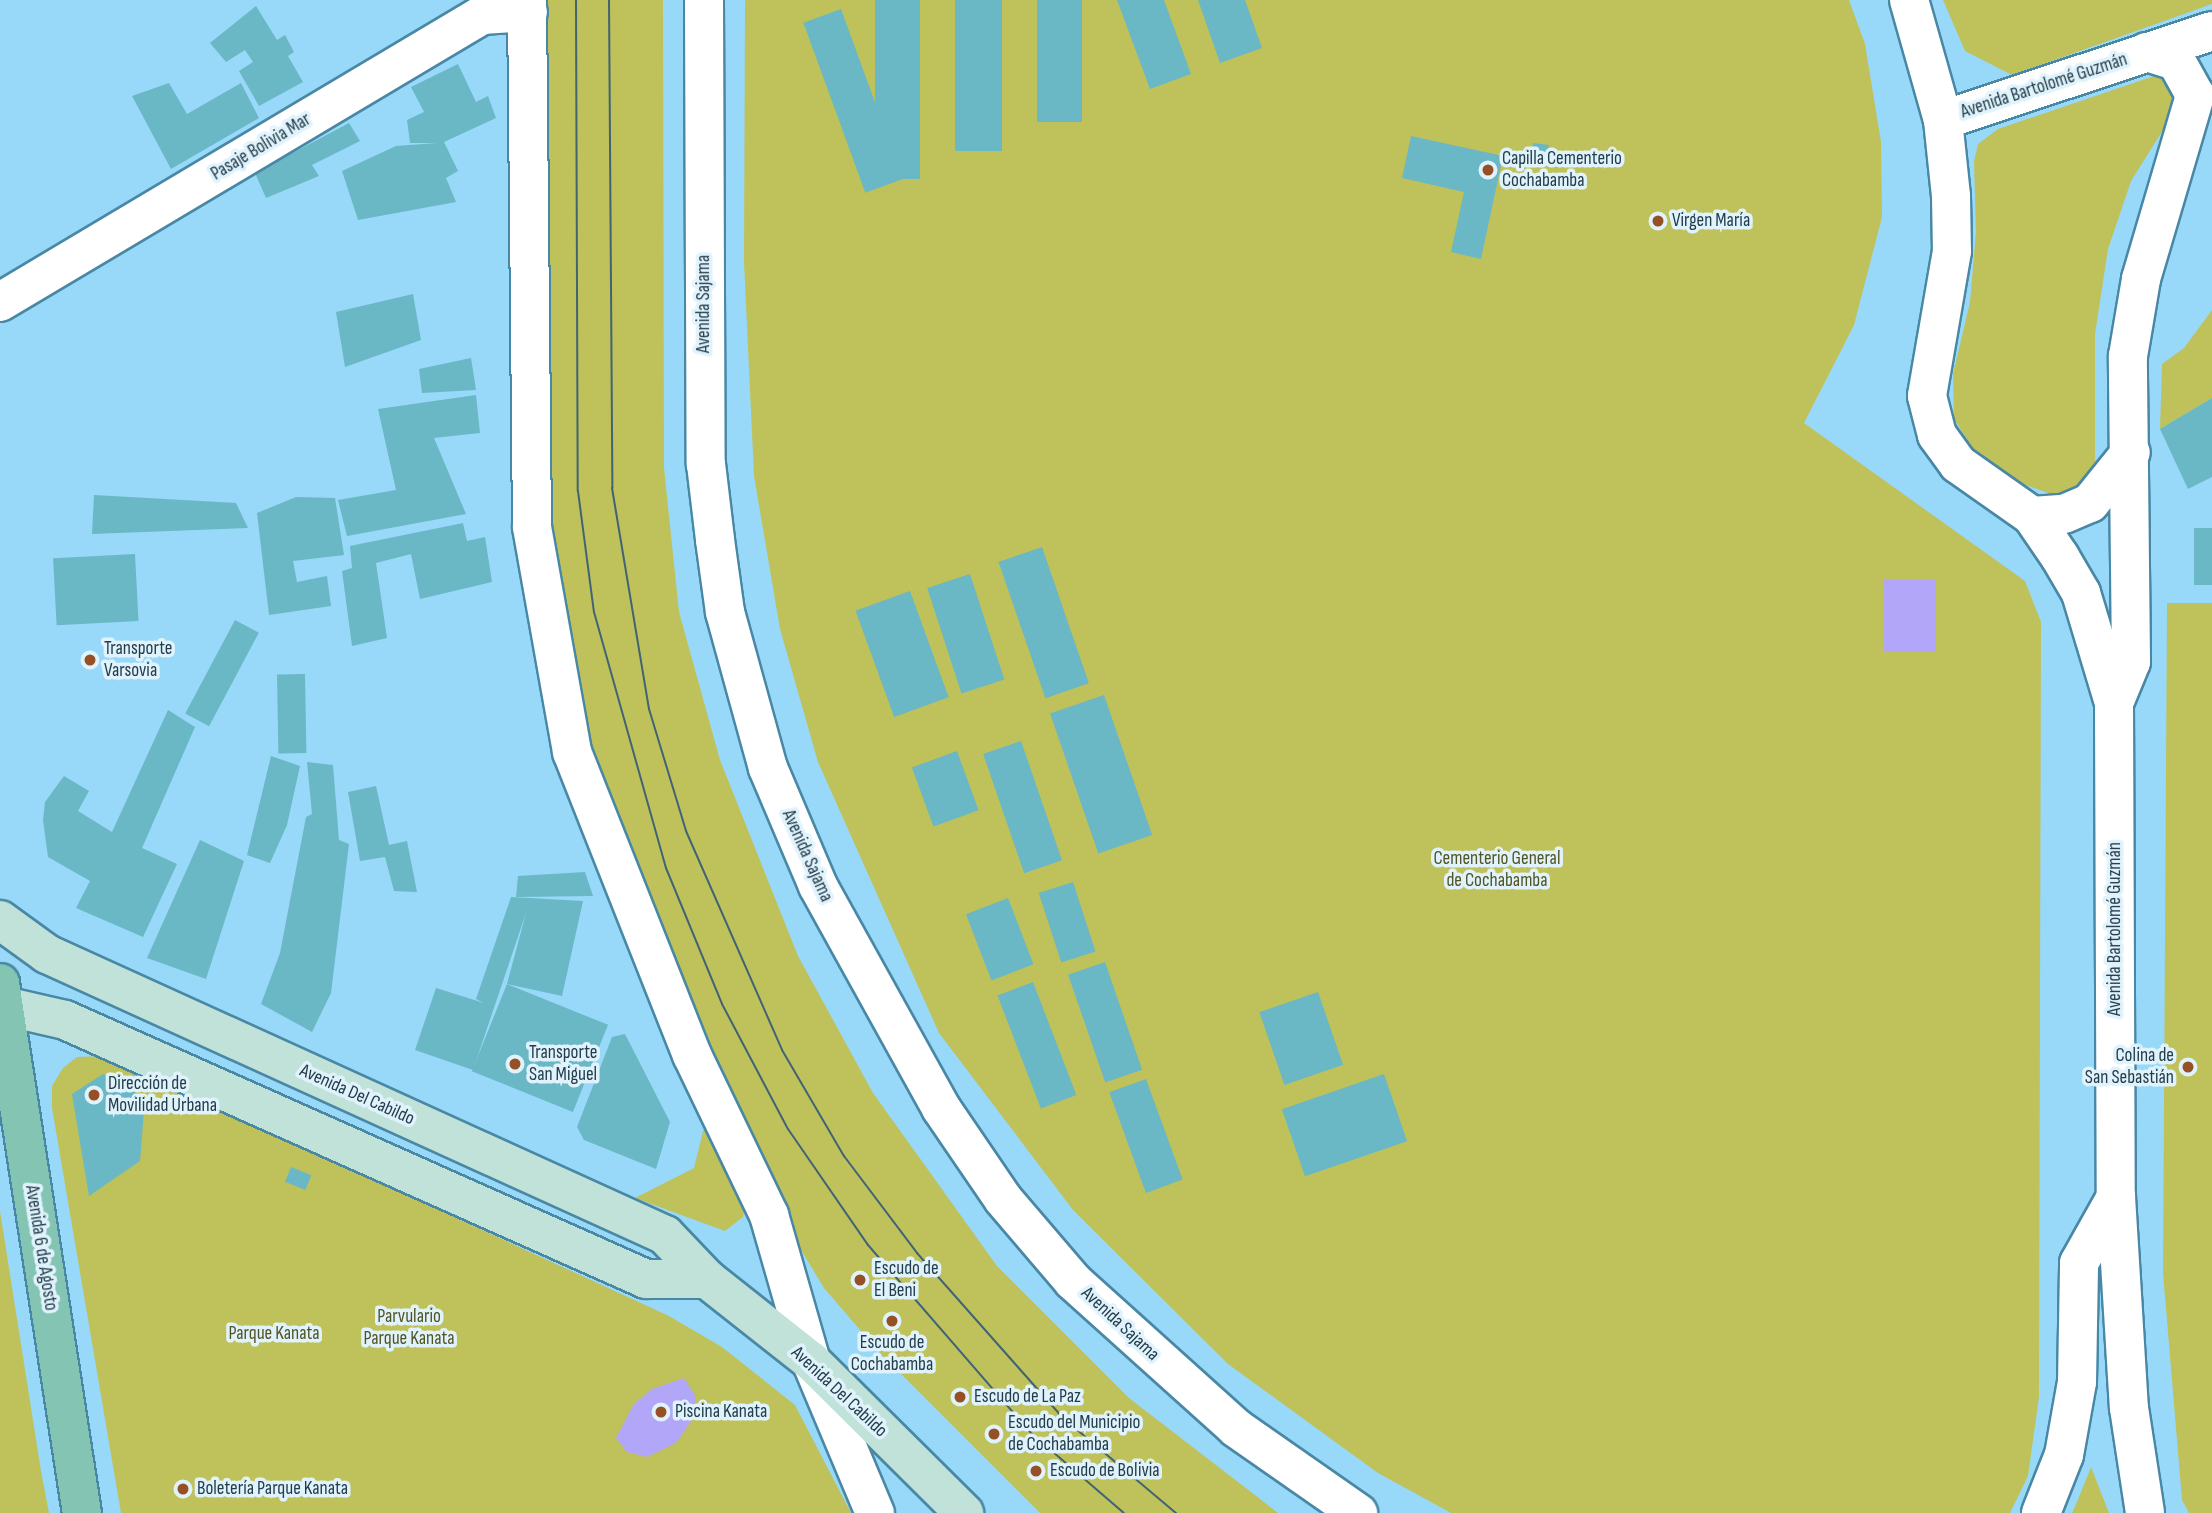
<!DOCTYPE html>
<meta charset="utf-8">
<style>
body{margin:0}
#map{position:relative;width:2212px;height:1513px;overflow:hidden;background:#98d9f9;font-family:"Sofia Sans Condensed",sans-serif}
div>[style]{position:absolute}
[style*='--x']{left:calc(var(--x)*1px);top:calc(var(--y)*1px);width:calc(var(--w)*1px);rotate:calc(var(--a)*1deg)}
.green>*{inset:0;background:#bfc15b}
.water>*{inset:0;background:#b2a6f8;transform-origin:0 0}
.building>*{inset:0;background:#6ab7c5;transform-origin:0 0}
.roads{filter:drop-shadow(2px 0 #4988a5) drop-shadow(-2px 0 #4988a5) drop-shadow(0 2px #4988a5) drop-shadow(0 -2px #4988a5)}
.street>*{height:38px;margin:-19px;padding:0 19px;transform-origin:19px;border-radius:19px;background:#fff}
.secondary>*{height:38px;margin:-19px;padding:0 19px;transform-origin:19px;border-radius:19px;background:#c1e2d8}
.primary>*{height:38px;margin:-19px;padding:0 19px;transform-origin:19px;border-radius:19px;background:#83c4b2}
.tram>*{height:2px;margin:-1px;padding:0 1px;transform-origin:1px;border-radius:1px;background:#406475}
.dots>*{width:19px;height:19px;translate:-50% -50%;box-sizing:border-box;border:4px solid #e0f3fc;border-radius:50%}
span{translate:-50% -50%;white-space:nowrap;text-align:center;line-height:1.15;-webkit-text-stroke:7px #e0f3fc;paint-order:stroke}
.street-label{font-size:19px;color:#223c49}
.poi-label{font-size:19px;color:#223c49}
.left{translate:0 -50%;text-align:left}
.right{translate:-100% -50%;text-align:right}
.park-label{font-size:19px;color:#525322}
</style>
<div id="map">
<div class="green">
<div style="clip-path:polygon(542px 0,663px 0,664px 468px,679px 612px,720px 760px,798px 956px,873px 1093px,997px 1266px,1129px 1398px,1278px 1513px,1040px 1513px,879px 1352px,824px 1288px,783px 1220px,708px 1061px,575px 708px,545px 526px)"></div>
<div style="clip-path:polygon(745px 0,1849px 0,1865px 44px,1881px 142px,1882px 217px,1854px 325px,1804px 423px,2025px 581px,2041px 622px,2039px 1397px,2028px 1476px,2010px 1513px,1451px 1513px,1378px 1473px,1228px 1364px,1073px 1210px,939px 1033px,818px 762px,780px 629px,754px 476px,744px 262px)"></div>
<div style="clip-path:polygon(1943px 0,2212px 0,2212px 4px,2012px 75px,1965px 51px)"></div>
<div style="clip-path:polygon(2160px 74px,2175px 78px,2178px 106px,2131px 181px,2108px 249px,2095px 334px,2095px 461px,2092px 476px,2066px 499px,2014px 481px,1977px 455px,1954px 419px,1953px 374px,1970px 302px,1976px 232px,1974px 161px,1978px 144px,1998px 129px)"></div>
<div style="clip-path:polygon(2212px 310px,2212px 398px,2160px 429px,2162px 364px,2184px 348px)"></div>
<div style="clip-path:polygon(2167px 603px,2212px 603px,2212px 1513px,2189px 1513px,2182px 1500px,2163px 1273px)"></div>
<div style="clip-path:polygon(104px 1056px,669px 1316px,722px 1347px,795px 1405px,851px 1513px,121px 1513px,52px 1108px,52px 1086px,63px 1068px,77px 1057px)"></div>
<div style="clip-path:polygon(706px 1119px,745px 1203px,743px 1217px,725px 1231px,635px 1198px,694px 1168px)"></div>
<div style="clip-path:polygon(0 1211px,41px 1471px,49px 1513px,0 1513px)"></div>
<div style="clip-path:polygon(2091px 1467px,2109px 1513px,2072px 1513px,2077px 1502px)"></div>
</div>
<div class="water">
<div style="left:1884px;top:579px;width:52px;height:72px"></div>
<div style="clip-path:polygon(684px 1378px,696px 1397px,692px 1420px,676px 1443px,647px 1457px,627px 1452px,616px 1438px,634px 1404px,652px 1389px)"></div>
</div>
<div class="building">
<div style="left:875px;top:0;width:45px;height:179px"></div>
<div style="left:955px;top:0;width:47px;height:151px"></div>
<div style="left:1037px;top:0;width:45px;height:122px"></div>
<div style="clip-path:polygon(1117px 0,1164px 0,1191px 74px,1150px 89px)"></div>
<div style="clip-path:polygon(1198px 0,1245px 0,1262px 48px,1220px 63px)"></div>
<div style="clip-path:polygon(256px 6px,277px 40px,285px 35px,294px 52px,288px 56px,303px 82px,259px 106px,239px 71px,253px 62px,245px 50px,226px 62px,210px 43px)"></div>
<div style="left:841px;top:9px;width:181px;height:40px;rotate:70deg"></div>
<div style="clip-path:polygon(458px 64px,476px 102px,488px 96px,496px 118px,444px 142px,458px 171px,446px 178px,456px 202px,358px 220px,342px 171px,396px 146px,437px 143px,410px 143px,407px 120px,424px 112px,411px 87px)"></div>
<div style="clip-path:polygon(169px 83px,187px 114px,241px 83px,259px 118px,171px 169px,132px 96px)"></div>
<div style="clip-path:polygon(349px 123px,360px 141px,312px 165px,319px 176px,266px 198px,255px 173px)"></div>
<div style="clip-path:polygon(1411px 136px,1503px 156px,1481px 259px,1451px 252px,1464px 192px,1402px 178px)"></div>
<div style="left:1533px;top:143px;width:16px;height:13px;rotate:7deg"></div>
<div style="clip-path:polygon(413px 294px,421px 340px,345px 367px,336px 312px)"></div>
<div style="clip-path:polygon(471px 358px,476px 390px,422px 393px,419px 369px)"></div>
<div style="clip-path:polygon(476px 395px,480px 433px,434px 438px,466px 514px,347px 536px,338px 500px,396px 490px,378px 409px)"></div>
<div style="clip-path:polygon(2212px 398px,2212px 477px,2188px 489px,2160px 429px)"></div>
<div style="clip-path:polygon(94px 495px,236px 503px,248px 528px,92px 534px)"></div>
<div style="clip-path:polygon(296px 497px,335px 498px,344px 555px,293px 561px,297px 582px,327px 576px,331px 606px,269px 615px,257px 513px)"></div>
<div style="clip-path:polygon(463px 523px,467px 541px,485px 537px,492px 582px,420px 599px,411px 554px,376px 563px,387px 638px,352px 646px,342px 571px,352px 568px,350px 546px)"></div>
<div style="left:2194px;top:528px;width:18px;height:57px"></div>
<div style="left:1042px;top:547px;width:144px;height:46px;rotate:71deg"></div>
<div style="left:135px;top:554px;width:67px;height:82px;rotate:87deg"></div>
<div style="left:970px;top:574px;width:111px;height:45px;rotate:72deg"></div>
<div style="left:910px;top:591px;width:113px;height:58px;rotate:70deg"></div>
<div style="left:235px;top:620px;width:27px;height:106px;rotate:28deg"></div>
<div style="left:305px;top:674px;width:79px;height:28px;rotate:89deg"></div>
<div style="left:1104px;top:695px;width:148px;height:57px;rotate:71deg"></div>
<div style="clip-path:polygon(168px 710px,195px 727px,142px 848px,177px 864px,143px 937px,76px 908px,90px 881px,48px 857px,43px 820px,45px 802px,64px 776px,89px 791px,78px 811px,112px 832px)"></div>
<div style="left:1021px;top:741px;width:126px;height:40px;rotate:71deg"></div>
<div style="left:957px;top:751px;width:63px;height:48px;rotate:70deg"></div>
<div style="clip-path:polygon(271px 756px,300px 766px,287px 825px,270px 863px,247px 855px)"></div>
<div style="clip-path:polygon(307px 762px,333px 765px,339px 840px,349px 844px,331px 993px,312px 1032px,261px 1004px,280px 953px,306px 817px,312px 814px)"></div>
<div style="clip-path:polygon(376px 786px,389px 845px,407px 841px,417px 892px,394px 891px,385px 857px,360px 861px,348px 792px)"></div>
<div style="clip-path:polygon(200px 840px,244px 861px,206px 979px,147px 958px)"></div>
<div style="clip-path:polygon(585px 872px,593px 896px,516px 897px,518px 876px)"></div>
<div style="left:1073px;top:882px;width:73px;height:36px;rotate:72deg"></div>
<div style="clip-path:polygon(511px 897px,583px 901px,562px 996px,507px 984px,526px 913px,473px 1070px,415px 1050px,436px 988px,484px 1003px,476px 999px)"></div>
<div style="left:1008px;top:898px;width:71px;height:45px;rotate:69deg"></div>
<div style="left:1105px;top:962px;width:114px;height:39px;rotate:71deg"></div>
<div style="left:1033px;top:982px;width:121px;height:38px;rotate:69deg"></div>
<div style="left:507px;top:984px;width:109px;height:94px;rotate:22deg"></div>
<div style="left:1318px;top:992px;width:77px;height:62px;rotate:71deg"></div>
<div style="clip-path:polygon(625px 1034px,670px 1122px,656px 1169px,584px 1140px,577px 1127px,612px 1037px)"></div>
<div style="clip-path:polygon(103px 1074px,145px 1098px,140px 1161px,89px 1196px,72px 1094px)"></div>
<div style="left:1384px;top:1074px;width:71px;height:108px;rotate:71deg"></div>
<div style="left:1146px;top:1079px;width:107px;height:39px;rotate:70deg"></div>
<div style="left:291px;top:1167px;width:22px;height:16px;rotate:22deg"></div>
</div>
<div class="roads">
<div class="street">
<div style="--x:527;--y:0;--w:527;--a:89.46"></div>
<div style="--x:532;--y:527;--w:229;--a:79.9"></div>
<div style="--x:572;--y:752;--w:326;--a:68.4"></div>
<div style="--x:692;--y:1055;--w:178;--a:64.3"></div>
<div style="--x:769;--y:1215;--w:152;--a:74"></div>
<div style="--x:811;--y:1361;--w:165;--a:67.2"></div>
<div style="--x:704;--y:0;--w:464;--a:89.8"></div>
<div style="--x:706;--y:464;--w:77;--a:83.2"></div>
<div style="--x:715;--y:540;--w:73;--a:82.1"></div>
<div style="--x:725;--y:612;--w:162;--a:74.6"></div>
<div style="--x:768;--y:768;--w:128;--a:67"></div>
<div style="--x:818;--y:886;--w:254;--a:61"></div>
<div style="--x:941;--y:1108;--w:110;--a:55.7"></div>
<div style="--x:1003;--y:1199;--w:108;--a:49.5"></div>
<div style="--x:1073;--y:1281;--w:219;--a:42"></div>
<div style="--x:1236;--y:1428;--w:149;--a:34.9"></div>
<div style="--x:1909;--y:0;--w:125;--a:74.2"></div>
<div style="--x:1943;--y:120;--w:76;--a:84"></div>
<div style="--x:1951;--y:196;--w:55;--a:89"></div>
<div style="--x:1952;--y:251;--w:147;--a:99.8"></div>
<div style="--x:1927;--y:396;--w:40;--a:75.6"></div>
<div style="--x:1937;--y:435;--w:36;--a:54"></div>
<div style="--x:1958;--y:464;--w:90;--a:35.1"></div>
<div style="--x:2032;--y:516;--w:50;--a:55.7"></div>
<div style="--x:2060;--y:557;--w:42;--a:59.7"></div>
<div style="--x:2081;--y:593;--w:115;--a:73.3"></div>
<div style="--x:2114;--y:703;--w:494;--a:89.8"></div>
<div style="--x:2116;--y:1197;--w:211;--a:86.5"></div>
<div style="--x:2129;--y:1408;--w:106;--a:81.3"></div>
<div style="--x:1943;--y:120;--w:283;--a:-18.3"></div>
<div style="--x:0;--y:302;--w:561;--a:-30.77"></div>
<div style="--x:482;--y:15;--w:46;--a:-3.7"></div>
<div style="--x:2032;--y:516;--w:32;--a:-4"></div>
<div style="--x:2064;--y:514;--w:28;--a:-23"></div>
<div style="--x:2090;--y:503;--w:65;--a:-51.2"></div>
<div style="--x:2114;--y:703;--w:44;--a:-67.5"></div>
<div style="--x:2131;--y:662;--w:306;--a:-90.6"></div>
<div style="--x:2128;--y:356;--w:78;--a:-80.4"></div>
<div style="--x:2141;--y:279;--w:192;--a:-73.6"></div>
<div style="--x:2195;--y:95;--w:39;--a:-119"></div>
<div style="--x:2176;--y:61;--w:31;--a:-163"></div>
<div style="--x:2041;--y:1513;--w:62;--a:-68.4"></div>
<div style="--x:2064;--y:1455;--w:74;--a:-79.9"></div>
<div style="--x:2077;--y:1382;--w:119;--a:-89"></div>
<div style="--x:2079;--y:1263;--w:76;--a:-60.7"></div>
</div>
<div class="secondary">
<div style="--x:0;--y:920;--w:58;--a:35.9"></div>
<div style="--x:47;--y:954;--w:679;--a:24.45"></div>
<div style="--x:665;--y:1235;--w:61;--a:46.3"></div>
<div style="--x:707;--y:1279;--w:132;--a:38.3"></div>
<div style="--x:811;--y:1361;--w:216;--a:44.8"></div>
<div style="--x:0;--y:1005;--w:67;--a:13"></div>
<div style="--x:65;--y:1020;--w:636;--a:24.03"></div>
<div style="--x:646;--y:1279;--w:61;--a:0"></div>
</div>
<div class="primary">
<div style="--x:0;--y:983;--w:536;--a:81.21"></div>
</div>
</div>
<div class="tram">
<div style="--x:576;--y:0;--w:491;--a:89.8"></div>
<div style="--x:578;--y:491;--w:122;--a:82.5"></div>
<div style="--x:594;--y:612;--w:266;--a:74.3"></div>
<div style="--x:666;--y:868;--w:147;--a:67.6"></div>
<div style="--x:722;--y:1004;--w:141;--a:62.2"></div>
<div style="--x:788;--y:1129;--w:141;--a:55.4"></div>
<div style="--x:868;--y:1245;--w:250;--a:49.1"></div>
<div style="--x:1032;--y:1434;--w:121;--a:40.7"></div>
<div style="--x:609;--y:0;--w:488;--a:89.6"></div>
<div style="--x:612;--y:488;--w:224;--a:80.5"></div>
<div style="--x:649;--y:709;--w:127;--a:73.1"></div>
<div style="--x:686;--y:831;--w:239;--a:66.3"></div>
<div style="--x:782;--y:1050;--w:123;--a:59.7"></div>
<div style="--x:844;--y:1156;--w:121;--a:53"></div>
<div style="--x:917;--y:1253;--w:220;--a:48.5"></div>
<div style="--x:1063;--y:1418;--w:148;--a:40.1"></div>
</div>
<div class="dots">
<div style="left:1488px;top:170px;background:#965026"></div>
<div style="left:1658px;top:221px;background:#965026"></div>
<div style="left:90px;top:660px;background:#965026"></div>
<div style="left:515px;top:1064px;background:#965026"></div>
<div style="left:2188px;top:1067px;background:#965026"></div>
<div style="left:94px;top:1095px;background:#965026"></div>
<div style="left:860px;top:1280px;background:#965026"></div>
<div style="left:892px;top:1321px;background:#965026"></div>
<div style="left:960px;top:1397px;background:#965026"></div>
<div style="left:661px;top:1412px;background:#965026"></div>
<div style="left:994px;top:1434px;background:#965026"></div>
<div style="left:1036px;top:1471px;background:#965026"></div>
<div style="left:183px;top:1489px;background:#965026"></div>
</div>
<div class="street-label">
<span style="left:2044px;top:86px;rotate:-18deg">Avenida Bartolomé Guzmán</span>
<span style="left:261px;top:147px;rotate:-31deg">Pasaje Bolivia Mar</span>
<span style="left:704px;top:304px;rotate:-90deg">Avenida Sajama</span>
<span style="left:807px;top:856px;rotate:66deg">Avenida Sajama</span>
<span style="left:2115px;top:929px;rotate:-90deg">Avenida Bartolomé Guzmán</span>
<span style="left:357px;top:1095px;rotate:24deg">Avenida Del Cabildo</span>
<span style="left:41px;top:1248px;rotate:81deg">Avenida 6 de Agosto</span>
<span style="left:1120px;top:1324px;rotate:43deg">Avenida Sajama</span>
<span style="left:839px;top:1392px;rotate:43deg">Avenida Del Cabildo</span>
</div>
<div class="poi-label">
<span class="left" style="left:1502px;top:170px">Capilla Cementerio<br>Cochabamba</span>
<span class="left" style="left:1672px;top:221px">Virgen María</span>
<span class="left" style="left:104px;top:660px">Transporte<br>Varsovia</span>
<span class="left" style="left:529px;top:1064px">Transporte<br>San Miguel</span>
<span class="right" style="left:2174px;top:1067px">Colina de<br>San Sebastián</span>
<span class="left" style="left:108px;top:1095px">Dirección de<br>Movilidad Urbana</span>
<span class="left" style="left:874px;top:1280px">Escudo de<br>El Beni</span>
<span style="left:892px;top:1354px">Escudo de<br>Cochabamba</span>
<span class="left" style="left:974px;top:1397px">Escudo de La Paz</span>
<span class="left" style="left:675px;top:1412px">Piscina Kanata</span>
<span class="left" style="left:1008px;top:1434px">Escudo del Municipio<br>de Cochabamba</span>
<span class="left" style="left:1050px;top:1471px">Escudo de Bolivia</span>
<span class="left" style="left:197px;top:1489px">Boletería Parque Kanata</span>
</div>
<div class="park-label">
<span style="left:1497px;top:870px">Cementerio General<br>de Cochabamba</span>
<span style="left:409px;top:1328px">Parvulario<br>Parque Kanata</span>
<span style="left:274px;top:1334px">Parque Kanata</span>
</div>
</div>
